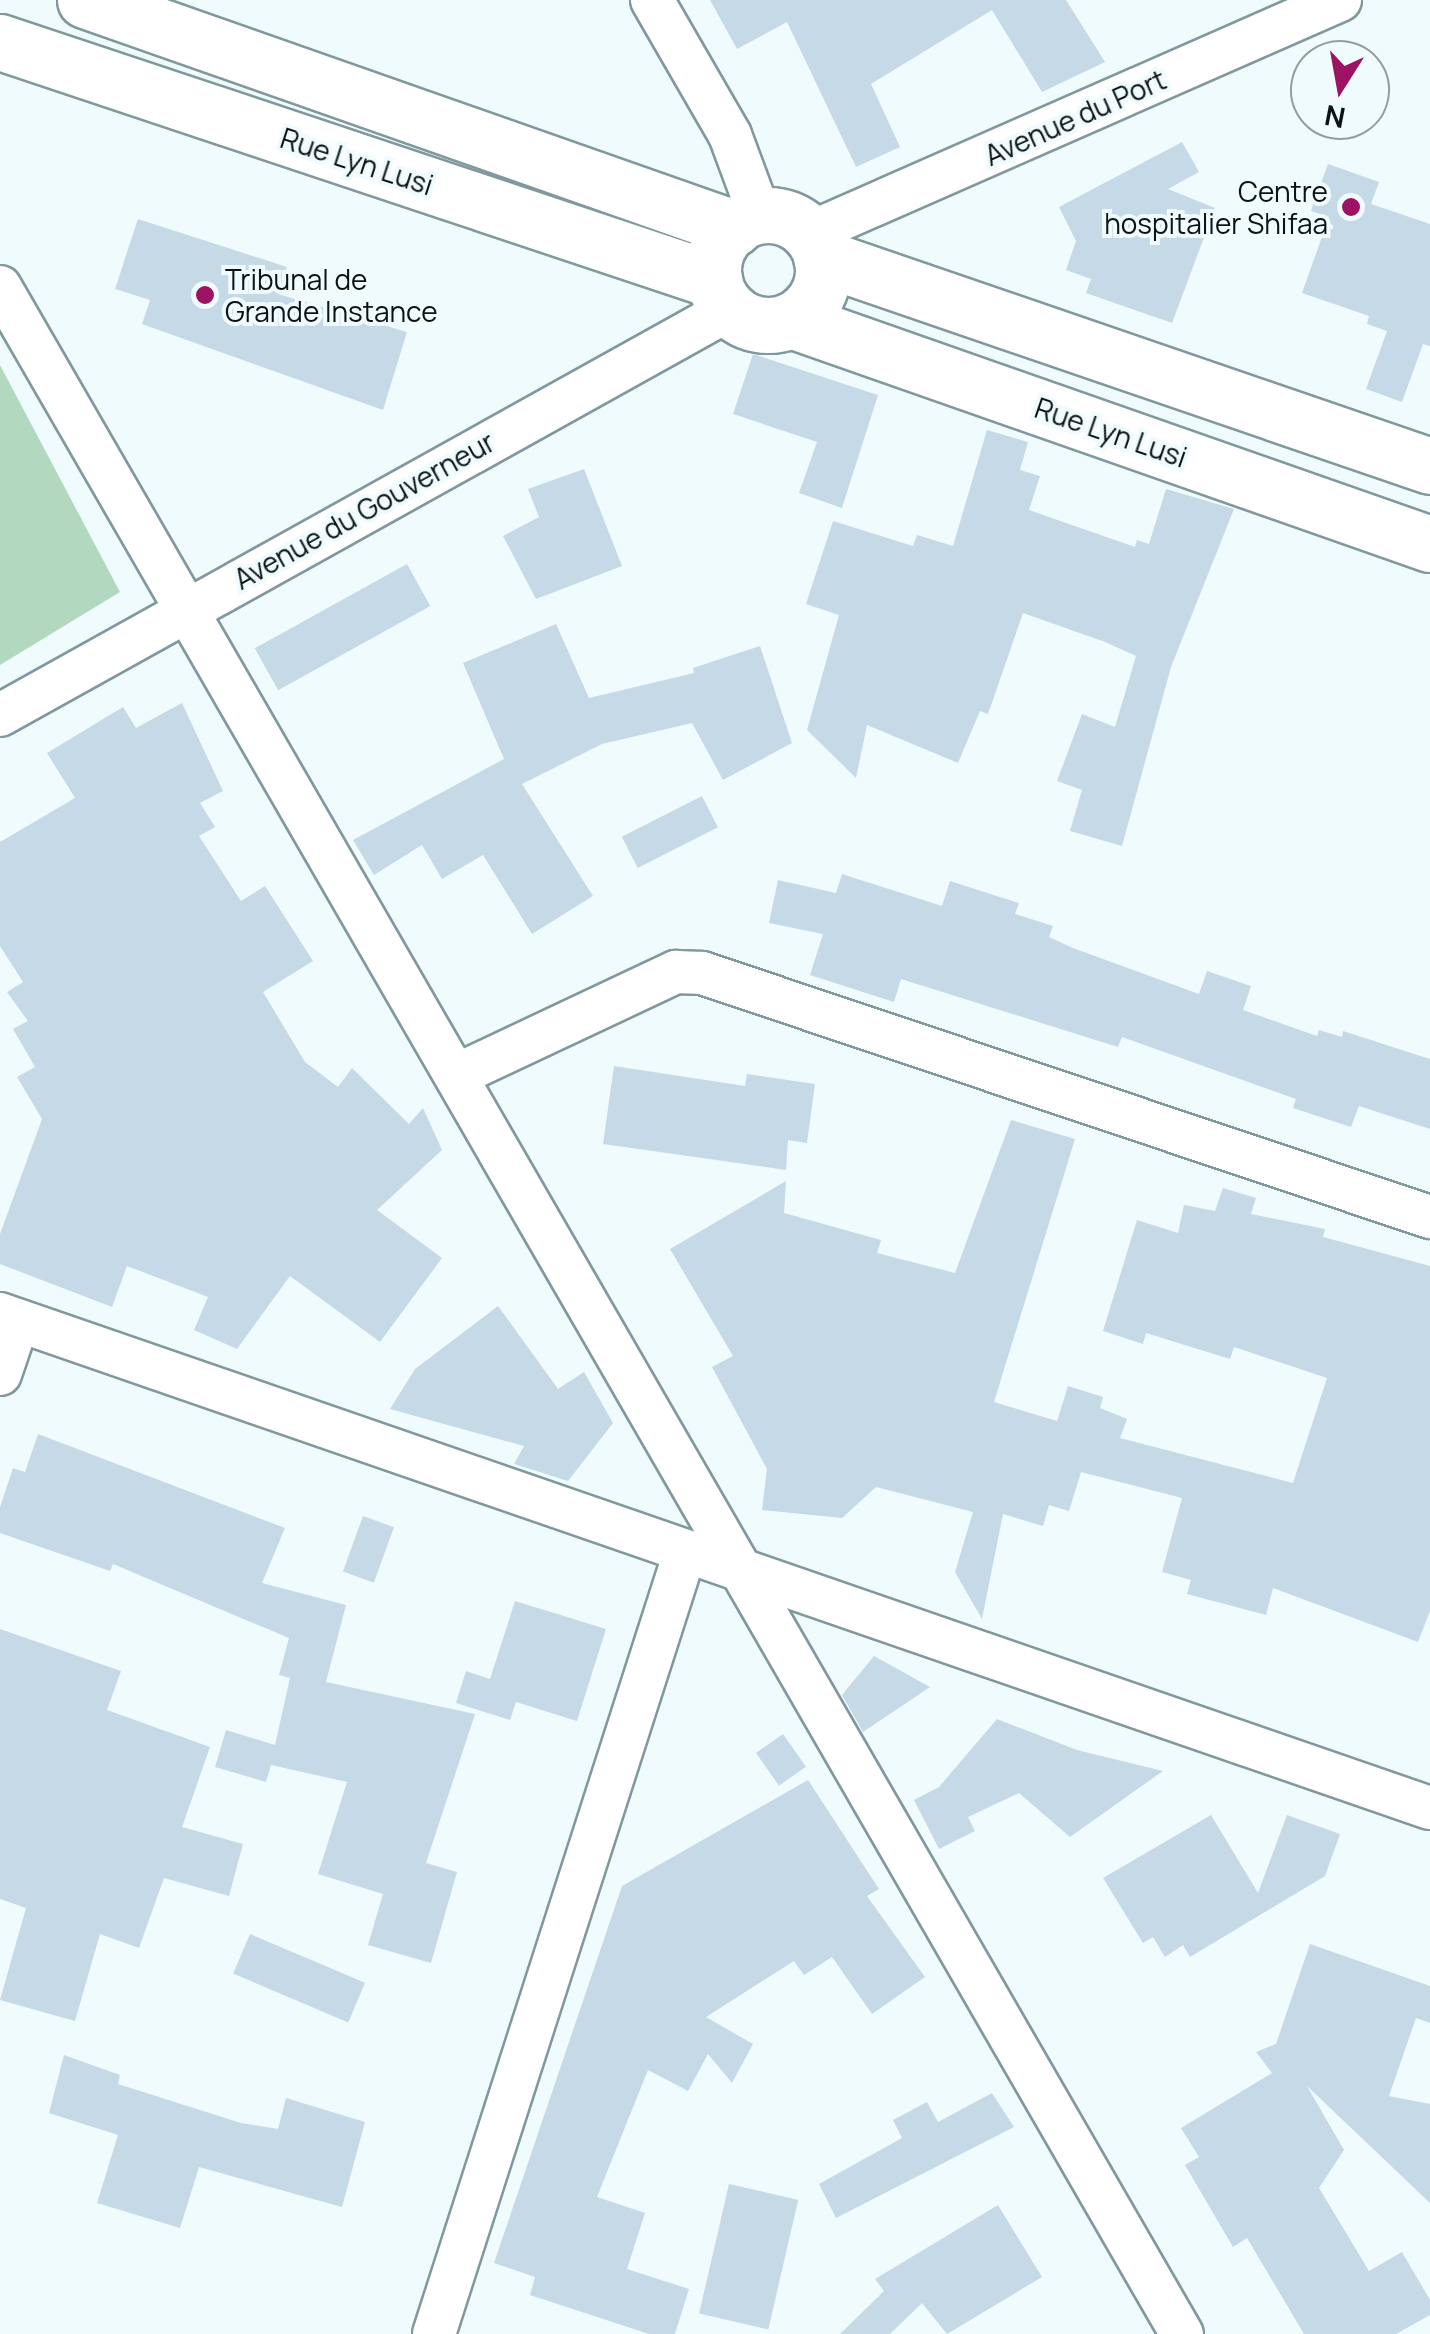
<!DOCTYPE html>
<style>
body{margin:0}
#map{position:relative;width:1430px;height:2334px;overflow:hidden;background:#f0fbfd;font-family:Manrope,sans-serif}
div>[style]{position:absolute}
[style*='--x']{left:calc(var(--x)*1px);top:calc(var(--y)*1px);width:calc(var(--w)*1px);rotate:calc(var(--a)*1deg)}
.green>*{inset:0;background:#b3d8c0}
.building>*{inset:0;background:#c6d9e7;transform-origin:0 0}
.roads{filter:drop-shadow(2px 0 #80989e) drop-shadow(-2px 0 #80989e) drop-shadow(0 2px #80989e) drop-shadow(0 -2px #80989e)}
.minor>*{height:42px;margin:-21px;padding:0 21px;transform-origin:21px;border-radius:21px;background:#fff}
.major>*{height:55px;margin:-27.5px;padding:0 27.5px;transform-origin:27.5px;border-radius:27.5px;background:#fff}
.major>.ring{margin:-27.5px;padding:0;box-sizing:content-box;background:none;border:55px solid #fff;border-radius:50%}
.dots>*{width:28px;height:28px;translate:-50% -50%;box-sizing:border-box;border:5px solid #f0fbfd;border-radius:50%}
span{translate:-50% -50%;white-space:nowrap;text-align:center;line-height:1.15;-webkit-text-stroke:8px #f0fbfd;paint-order:stroke}
.street-label{font-size:28px;color:#0a1315}
.poi-label{font-size:28px;color:#0a1315}
.right{translate:-100% -50%;text-align:right}
.left{translate:0 -50%;text-align:left}
.north{position:absolute;left:1290px;top:40px;width:100px;height:100px;box-sizing:border-box;background:#f0fbfd;border:2px solid #949ea0;border-radius:50%;rotate:191deg;font-size:28px;font-weight:700;line-height:40px;text-align:center;color:#0a1315}
.north::after{content:'';display:block;margin:auto;width:35px;height:45px;background:#9c1363;clip-path:polygon(50% 0,100% 100%,50% 72%,0 100%)}
</style>
<div id="map">
<div class="green">
<div style="clip-path:polygon(0 365px,120px 592px,0 665px)"></div>
</div>
<div class="building">
<div style="clip-path:polygon(710px 0,1066px 0,1105px 62px,1042px 92px,992px 10px,871px 84px,900px 147px,856px 167px,787px 22px,737px 49px)"></div>
<div style="clip-path:polygon(1182px 142px,1199px 172px,1168px 189px,1215px 208px,1172px 323px,1086px 293px,1091px 279px,1066px 270px,1076px 241px,1059px 207px)"></div>
<div style="clip-path:polygon(1328px 164px,1379px 182px,1371px 204px,1430px 224px,1430px 346px,1423px 344px,1402px 402px,1366px 389px,1387px 331px,1367px 324px,1369px 316px,1302px 293px,1329px 217px,1311px 211px)"></div>
<div style="clip-path:polygon(138px 219px,287px 267px,278px 294px,407px 332px,383px 410px,142px 324px,150px 300px,115px 289px)"></div>
<div style="clip-path:polygon(753px 354px,878px 395px,842px 508px,799px 493px,817px 442px,733px 414px)"></div>
<div style="clip-path:polygon(987px 430px,1028px 442px,1020px 470px,1040px 476px,1029px 510px,1135px 547px,1137px 540px,1149px 544px,1166px 489px,1234px 509px,1171px 667px,1122px 846px,1070px 831px,1082px 790px,1057px 781px,1082px 714px,1115px 727px,1136px 656px,1105px 642px,1023px 613px,988px 714px,980px 711px,958px 763px,867px 725px,856px 778px,807px 730px,839px 615px,806px 604px,833px 521px,913px 546px,917px 535px,953px 546px)"></div>
<div style="clip-path:polygon(584px 469px,622px 566px,536px 599px,503px 536px,539px 517px,528px 489px)"></div>
<div style="left:407px;top:564px;width:48px;height:174px;rotate:61deg"></div>
<div style="clip-path:polygon(556px 624px,589px 698px,694px 673px,693px 668px,760px 646px,792px 743px,723px 780px,692px 723px,602px 744px,522px 784px,593px 896px,532px 934px,483px 855px,442px 879px,422px 845px,374px 875px,353px 840px,504px 759px,463px 663px)"></div>
<div style="clip-path:polygon(182px 703px,223px 791px,200px 803px,215px 827px,199px 836px,241px 901px,265px 886px,313px 961px,263px 992px,305px 1062px,338px 1087px,352px 1068px,409px 1124px,423px 1108px,442px 1150px,377px 1210px,442px 1258px,380px 1342px,290px 1276px,237px 1349px,194px 1330px,208px 1297px,127px 1266px,112px 1307px,0 1264px,0 1234px,42px 1119px,17px 1077px,35px 1067px,13px 1029px,28px 1021px,7px 992px,23px 982px,0 946px,0 842px,75px 798px,47px 753px,123px 707px,136px 728px)"></div>
<div style="left:702px;top:796px;width:35px;height:90px;rotate:63deg"></div>
<div style="clip-path:polygon(842px 874px,942px 906px,950px 881px,1019px 903px,1015px 914px,1053px 926px,1049px 937px,1073px 948px,1199px 994px,1207px 971px,1251px 986px,1243px 1010px,1317px 1036px,1319px 1030px,1342px 1037px,1343px 1031px,1430px 1059px,1430px 1129px,1359px 1106px,1351px 1127px,1293px 1108px,1296px 1099px,1122px 1037px,1118px 1047px,901px 979px,894px 1002px,810px 975px,823px 934px,769px 923px,778px 880px,836px 893px)"></div>
<div style="clip-path:polygon(614px 1066px,745px 1086px,747px 1074px,815px 1084px,807px 1143px,788px 1140px,786px 1170px,603px 1144px)"></div>
<div style="clip-path:polygon(1011px 1120px,1075px 1139px,994px 1402px,1057px 1421px,1068px 1386px,1103px 1397px,1100px 1408px,1127px 1419px,1120px 1438px,1293px 1483px,1327px 1378px,1234px 1347px,1230px 1359px,1146px 1333px,1143px 1344px,1103px 1331px,1137px 1220px,1178px 1233px,1184px 1205px,1215px 1211px,1223px 1188px,1256px 1198px,1251px 1214px,1325px 1229px,1323px 1237px,1430px 1266px,1430px 1611px,1418px 1642px,1273px 1588px,1266px 1615px,1187px 1594px,1191px 1580px,1162px 1572px,1182px 1498px,1081px 1472px,1069px 1511px,1049px 1505px,1043px 1526px,1003px 1514px,982px 1619px,955px 1572px,973px 1512px,876px 1487px,842px 1518px,762px 1510px,767px 1469px,712px 1367px,733px 1356px,670px 1249px,786px 1181px,784px 1213px,881px 1240px,877px 1253px,955px 1273px)"></div>
<div style="clip-path:polygon(498px 1306px,558px 1389px,584px 1372px,613px 1423px,568px 1481px,514px 1464px,524px 1446px,390px 1409px,415px 1369px)"></div>
<div style="clip-path:polygon(38px 1434px,285px 1528px,262px 1583px,346px 1605px,326px 1682px,475px 1714px,426px 1863px,457px 1872px,431px 1963px,368px 1945px,383px 1894px,318px 1874px,347px 1782px,271px 1765px,266px 1782px,215px 1767px,226px 1730px,275px 1745px,290px 1678px,279px 1675px,289px 1638px,113px 1564px,110px 1571px,0 1533px,0 1507px,13px 1468px,25px 1472px)"></div>
<div style="left:363px;top:1516px;width:33px;height:59px;rotate:20deg"></div>
<div style="clip-path:polygon(515px 1601px,606px 1629px,577px 1721px,516px 1702px,510px 1720px,456px 1703px,466px 1671px,490px 1679px)"></div>
<div style="clip-path:polygon(0 1629px,121px 1671px,107px 1710px,210px 1747px,182px 1827px,243px 1844px,229px 1896px,164px 1878px,139px 1948px,100px 1934px,75px 2021px,0 2000px,26px 1908px,0 1899px)"></div>
<div style="clip-path:polygon(874px 1656px,930px 1687px,863px 1732px,842px 1695px)"></div>
<div style="clip-path:polygon(997px 1719px,1077px 1750px,1163px 1771px,1070px 1837px,1019px 1793px,968px 1817px,975px 1831px,939px 1849px,914px 1800px,939px 1787px)"></div>
<div style="left:783px;top:1734px;width:40px;height:33px;rotate:55deg"></div>
<div style="clip-path:polygon(808px 1780px,879px 1889px,867px 1896px,925px 1977px,872px 2014px,832px 1957px,804px 1975px,794px 1961px,706px 2017px,753px 2044px,732px 2083px,708px 2054px,688px 2091px,648px 2070px,597px 2197px,645px 2213px,627px 2269px,689px 2289px,675px 2334px,649px 2334px,530px 2295px,535px 2277px,494px 2263px,622px 1886px)"></div>
<div style="clip-path:polygon(1211px 1815px,1258px 1893px,1287px 1815px,1340px 1834px,1325px 1876px,1190px 1957px,1183px 1945px,1165px 1957px,1153px 1937px,1143px 1943px,1103px 1878px)"></div>
<div style="left:250px;top:1934px;width:125px;height:43px;rotate:23deg"></div>
<div style="clip-path:polygon(1310px 1944px,1430px 1986px,1430px 2023px,1416px 2018px,1389px 2096px,1430px 2104px,1430px 2203px,1307px 2086px,1344px 2150px,1319px 2188px,1369px 2271px,1402px 2252px,1430px 2300px,1430px 2315px,1396px 2334px,1304px 2334px,1247px 2238px,1233px 2247px,1185px 2165px,1199px 2157px,1181px 2128px,1272px 2073px,1256px 2052px,1276px 2044px)"></div>
<div style="clip-path:polygon(64px 2055px,120px 2075px,118px 2084px,241px 2123px,278px 2129px,286px 2098px,365px 2122px,342px 2207px,199px 2167px,180px 2228px,97px 2203px,118px 2135px,49px 2113px)"></div>
<div style="clip-path:polygon(992px 2093px,1014px 2127px,836px 2218px,819px 2184px,902px 2138px,893px 2120px,927px 2102px,938px 2122px)"></div>
<div style="left:729px;top:2184px;width:71px;height:133px;rotate:13deg"></div>
<div style="clip-path:polygon(998px 2205px,1042px 2277px,947px 2334px,922px 2303px,890px 2334px,840px 2334px,884px 2291px,875px 2279px)"></div>
</div>
<div class="roads">
<div class="minor">
<div style="--x:652;--y:0;--w:156;--a:60"></div>
<div style="--x:730;--y:135;--w:86;--a:69.7"></div>
<div style="--x:810;--y:233;--w:579;--a:-23.73"></div>
<div style="--x:0;--y:287;--w:2364;--a:60"></div>
<div style="--x:0;--y:715;--w:835;--a:-29.08"></div>
<div style="--x:459;--y:1074;--w:240;--a:-25.2"></div>
<div style="--x:676;--y:972;--w:26;--a:2"></div>
<div style="--x:702;--y:973;--w:768;--a:18.53"></div>
<div style="--x:0;--y:1314;--w:1513;--a:19.06"></div>
<div style="--x:0;--y:1374;--w:56;--a:-71.2"></div>
<div style="--x:434;--y:2334;--w:821;--a:-72.2"></div>
</div>
<div class="major">
<div style="--x:85;--y:0;--w:688;--a:19.36"></div>
<div style="--x:0;--y:42;--w:753;--a:18.43"></div>
<div class="ring" style="left:713px;top:215px;width:55px;height:55px"></div>
<div style="--x:821;--y:257;--w:644;--a:18.94"></div>
<div style="--x:791;--y:320;--w:677;--a:19.32"></div>
</div>
</div>
<div class="dots">
<div style="left:1351px;top:207px;background:#9c1363"></div>
<div style="left:205px;top:295px;background:#9c1363"></div>
</div>
<div class="street-label">
<span style="left:1075px;top:117px;rotate:-24deg">Avenue du Port</span>
<span style="left:357px;top:161px;rotate:18deg">Rue Lyn Lusi</span>
<span style="left:1111px;top:432px;rotate:19deg">Rue Lyn Lusi</span>
<span style="left:364px;top:510px;rotate:-29deg">Avenue du Gouverneur</span>
</div>
<div class="poi-label">
<span class="right" style="left:1328px;top:207px">Centre<br>hospitalier Shifaa</span>
<span class="left" style="left:225px;top:295px">Tribunal de<br>Grande Instance</span>
</div>
<div class="north">N</div>
</div>
